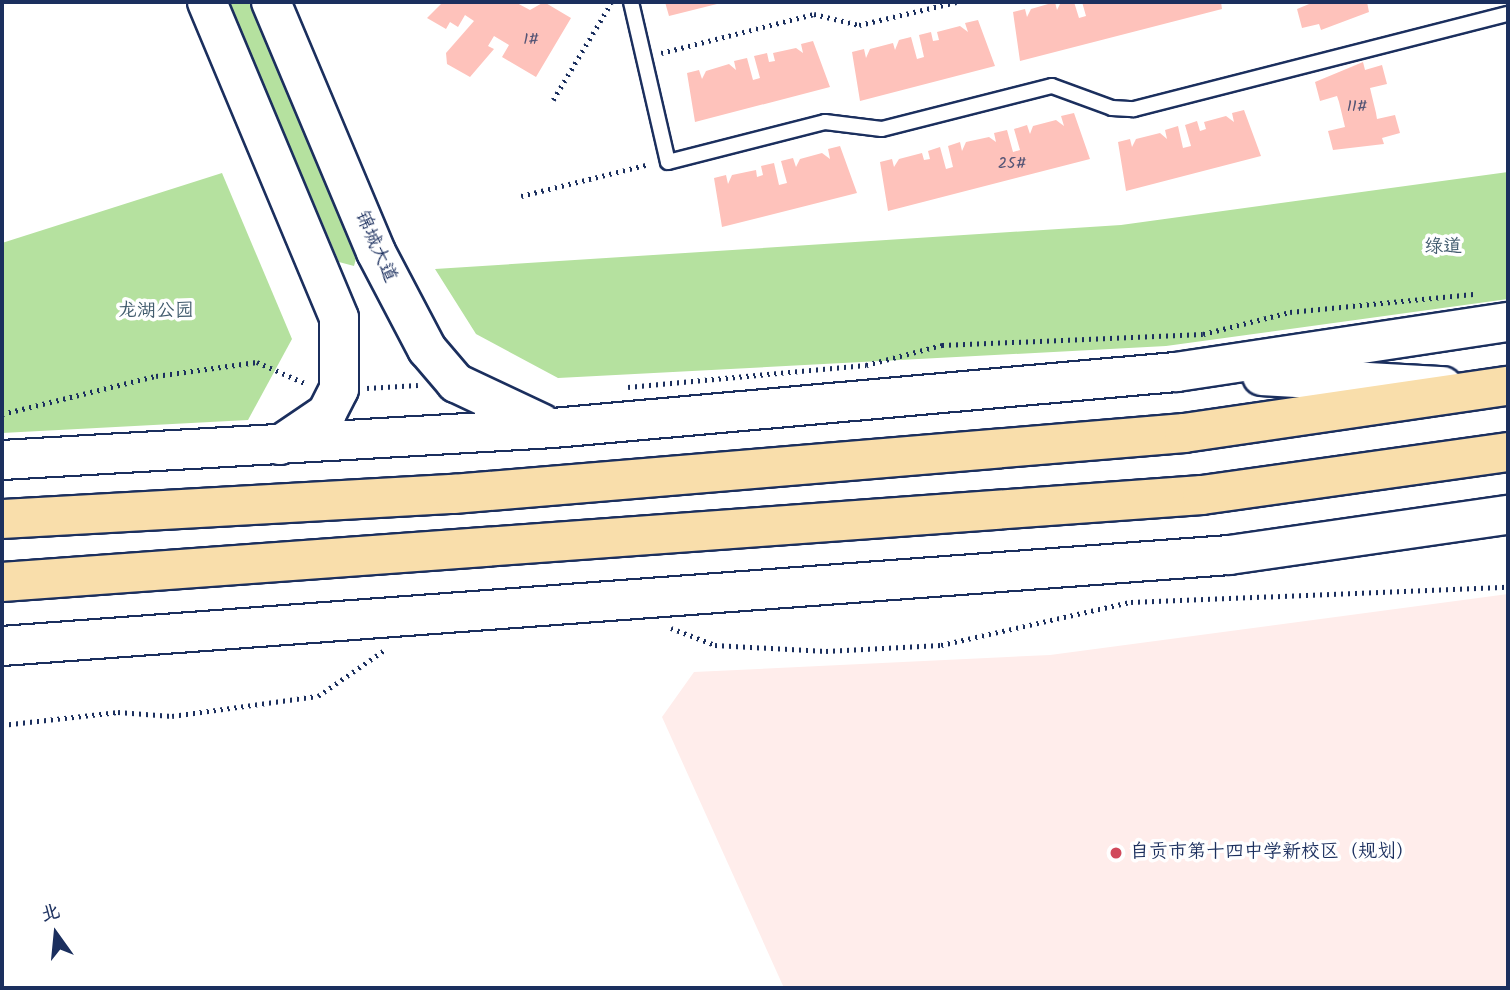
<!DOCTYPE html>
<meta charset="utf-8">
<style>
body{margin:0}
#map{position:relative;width:1510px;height:990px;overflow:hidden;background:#fff;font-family:Kalam,"LXGW WenKai TC",sans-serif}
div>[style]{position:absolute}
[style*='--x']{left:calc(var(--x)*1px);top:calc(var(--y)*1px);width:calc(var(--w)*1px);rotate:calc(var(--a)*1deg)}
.built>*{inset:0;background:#ffedeb}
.green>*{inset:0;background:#b5e19f}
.building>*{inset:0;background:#fec2bb}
.path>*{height:4.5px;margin-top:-2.25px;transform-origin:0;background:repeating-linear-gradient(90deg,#1b2f5e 0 2px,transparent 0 7px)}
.roads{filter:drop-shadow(2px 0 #1b2f5e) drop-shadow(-2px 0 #1b2f5e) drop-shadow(0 2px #1b2f5e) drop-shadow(0 -2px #1b2f5e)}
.lane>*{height:14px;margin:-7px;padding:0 7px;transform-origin:7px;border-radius:7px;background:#fff}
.secondary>*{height:38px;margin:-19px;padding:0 19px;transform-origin:19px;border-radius:19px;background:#fff}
.highway>*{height:38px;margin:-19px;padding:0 19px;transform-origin:19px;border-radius:19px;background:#f9deab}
.dots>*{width:19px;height:19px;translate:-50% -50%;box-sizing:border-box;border:4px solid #fff;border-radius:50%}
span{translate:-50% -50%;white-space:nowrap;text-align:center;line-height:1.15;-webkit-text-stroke:7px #fff;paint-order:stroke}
.number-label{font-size:16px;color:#545475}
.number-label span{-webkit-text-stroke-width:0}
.street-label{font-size:19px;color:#1b2f5e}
.park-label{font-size:19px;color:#425c6e}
.poi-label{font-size:19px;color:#1b2f5e}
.left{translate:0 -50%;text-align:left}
.frame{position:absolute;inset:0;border:4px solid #1b2f5e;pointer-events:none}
.north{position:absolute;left:21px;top:899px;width:70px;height:70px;-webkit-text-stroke:5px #fff;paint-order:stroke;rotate:345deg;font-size:19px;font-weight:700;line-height:28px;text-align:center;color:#1b2f5e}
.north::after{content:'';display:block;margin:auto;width:24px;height:32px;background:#1b2f5e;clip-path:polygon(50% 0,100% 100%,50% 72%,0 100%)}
</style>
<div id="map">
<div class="built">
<div style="clip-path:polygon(1508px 594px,1508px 988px,784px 988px,662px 717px,694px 672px,1050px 655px)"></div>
</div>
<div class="green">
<div style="clip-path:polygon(229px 2px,250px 2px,357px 255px,354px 266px,339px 262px)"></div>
<div style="clip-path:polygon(1508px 172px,1508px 299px,1166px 346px,558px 378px,476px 334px,435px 269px,1121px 225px)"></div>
<div style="clip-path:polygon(222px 173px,292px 339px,248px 420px,2px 433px,2px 243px)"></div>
</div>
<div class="building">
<div style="clip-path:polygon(443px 2px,515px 2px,530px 10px,544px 2px,571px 18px,536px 77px,502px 57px,509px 45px,494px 36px,488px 46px,494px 49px,470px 77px,447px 64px,446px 53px,474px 21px,465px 15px,458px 27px,450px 22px,446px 29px,427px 18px)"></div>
<div style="clip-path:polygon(665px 2px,721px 2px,721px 3px,669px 16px)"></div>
<div style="clip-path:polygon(1055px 2px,1057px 10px,1061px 2px,1074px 2px,1079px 18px,1086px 16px,1082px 2px,1221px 2px,1222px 9px,1020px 61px,1013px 12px,1025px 9px,1027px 17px,1031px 9px)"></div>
<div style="clip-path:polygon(1314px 2px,1367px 2px,1369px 12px,1321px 30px,1319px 24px,1302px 28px,1297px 9px)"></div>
<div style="clip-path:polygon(978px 20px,995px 66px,860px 101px,852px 52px,864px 49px,866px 58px,870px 49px,893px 43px,895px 50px,899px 40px,911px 37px,917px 59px,924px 57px,919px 35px,931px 32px,933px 41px,939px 40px,937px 32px,960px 26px,968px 32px,965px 23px)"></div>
<div style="clip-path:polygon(813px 41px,830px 87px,695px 122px,687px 73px,699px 70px,702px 79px,706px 71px,729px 64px,736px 70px,734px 61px,747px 58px,753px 80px,760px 78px,754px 56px,767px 53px,769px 62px,775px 61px,773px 53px,796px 48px,803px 53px,801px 44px)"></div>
<div style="clip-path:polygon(1363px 62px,1365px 70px,1382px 65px,1387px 84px,1370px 88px,1376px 113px,1377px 119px,1395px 115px,1400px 133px,1382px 138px,1384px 144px,1333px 150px,1328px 131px,1345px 127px,1339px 102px,1337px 96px,1320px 101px,1315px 82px)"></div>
<div style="clip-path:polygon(1244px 110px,1261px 156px,1126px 191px,1118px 142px,1130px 139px,1132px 147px,1136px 139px,1160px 133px,1167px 139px,1165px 130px,1178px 126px,1183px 148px,1191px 146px,1185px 125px,1197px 121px,1200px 131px,1206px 129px,1204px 122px,1226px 116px,1234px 122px,1232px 113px)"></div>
<div style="clip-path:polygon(1074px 113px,1090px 159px,888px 211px,880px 162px,892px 159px,894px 167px,899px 159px,922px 153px,924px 160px,930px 159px,928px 151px,940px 147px,946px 169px,953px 167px,948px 146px,960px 142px,962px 151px,966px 142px,989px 137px,996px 142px,994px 133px,1007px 130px,1013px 152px,1020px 150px,1014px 129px,1027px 125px,1030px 134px,1033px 126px,1056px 120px,1064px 126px,1061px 116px)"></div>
<div style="clip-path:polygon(840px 146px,857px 193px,722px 227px,714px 178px,726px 175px,728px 184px,732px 175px,756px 170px,757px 177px,763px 175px,761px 166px,774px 163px,779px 185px,787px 183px,781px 161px,793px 158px,796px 167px,800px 159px,822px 153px,830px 159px,828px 149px)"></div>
</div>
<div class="path">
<div style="--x:661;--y:53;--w:158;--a:-14.3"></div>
<div style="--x:814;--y:14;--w:46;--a:13.7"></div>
<div style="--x:859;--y:25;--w:100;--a:-13.3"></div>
<div style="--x:553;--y:100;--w:113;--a:-59.1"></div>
<div style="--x:521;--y:196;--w:132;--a:-14"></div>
<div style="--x:628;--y:387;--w:239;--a:-5.3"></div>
<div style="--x:866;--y:365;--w:79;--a:-14.7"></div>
<div style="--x:942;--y:345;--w:261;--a:-2.4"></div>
<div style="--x:1203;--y:334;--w:90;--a:-14.2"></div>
<div style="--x:1290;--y:312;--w:184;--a:-5.6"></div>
<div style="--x:367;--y:388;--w:51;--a:-3.4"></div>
<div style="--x:2;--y:414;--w:159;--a:-13.9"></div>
<div style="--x:156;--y:376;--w:102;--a:-7.9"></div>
<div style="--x:257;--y:362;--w:55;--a:23.7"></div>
<div style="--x:671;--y:628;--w:47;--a:21.1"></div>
<div style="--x:715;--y:645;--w:111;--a:3.1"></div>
<div style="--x:826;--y:651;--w:115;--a:-3"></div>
<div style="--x:941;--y:645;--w:195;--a:-12.8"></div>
<div style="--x:1131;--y:602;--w:377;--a:-2.3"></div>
<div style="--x:2;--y:725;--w:117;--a:-6.4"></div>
<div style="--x:118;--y:712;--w:54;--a:4.2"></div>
<div style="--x:172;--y:716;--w:147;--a:-7.8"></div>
<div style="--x:318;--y:696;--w:83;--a:-34.7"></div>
</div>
<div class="roads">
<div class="lane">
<div style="--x:631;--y:2;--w:164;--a:77"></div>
<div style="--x:668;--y:162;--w:162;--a:-14.3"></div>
<div style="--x:825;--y:122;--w:57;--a:7"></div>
<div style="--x:882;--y:129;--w:175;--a:-14.2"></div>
<div style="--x:1052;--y:86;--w:64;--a:20.1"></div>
<div style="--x:1112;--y:108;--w:22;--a:3"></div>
<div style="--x:1134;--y:109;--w:386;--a:-14.3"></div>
</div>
<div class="secondary">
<div style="--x:207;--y:2;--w:342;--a:67.3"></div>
<div style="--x:339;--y:318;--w:71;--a:90"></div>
<div style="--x:339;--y:389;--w:27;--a:117"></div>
<div style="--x:327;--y:413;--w:57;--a:145.8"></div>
<div style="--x:271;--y:2;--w:271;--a:67.2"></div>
<div style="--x:376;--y:252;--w:110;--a:62.3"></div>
<div style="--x:427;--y:349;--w:45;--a:49.5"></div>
<div style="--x:456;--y:383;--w:94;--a:25.2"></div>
<div style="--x:1262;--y:376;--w:181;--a:3.2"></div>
<div style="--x:2;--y:460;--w:552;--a:-3.32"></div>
<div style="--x:553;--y:428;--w:626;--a:-5.14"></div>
<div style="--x:1176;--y:372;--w:336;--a:-8.6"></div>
<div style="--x:2;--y:646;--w:1230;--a:-4.24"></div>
<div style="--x:1229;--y:555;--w:282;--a:-8.2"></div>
</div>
<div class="highway">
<div style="--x:2;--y:519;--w:452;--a:-3.2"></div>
<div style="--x:453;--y:494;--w:734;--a:-4.77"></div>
<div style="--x:1184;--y:433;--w:327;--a:-8.3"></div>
<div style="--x:2;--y:582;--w:1203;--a:-4.15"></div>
<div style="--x:1202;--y:495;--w:309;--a:-8"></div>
</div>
</div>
<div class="dots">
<div style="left:1116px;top:853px;background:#d1495b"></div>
</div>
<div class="number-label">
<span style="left:531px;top:40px">1#</span>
<span style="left:1357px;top:107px">11#</span>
<span style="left:1012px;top:164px">25#</span>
</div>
<div class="street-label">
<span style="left:375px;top:247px;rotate:66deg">锦城大道</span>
</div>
<div class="park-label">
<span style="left:1443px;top:248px">绿道</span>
<span style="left:156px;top:312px">龙湖公园</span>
</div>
<div class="poi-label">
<span class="left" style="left:1130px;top:853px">自贡市第十四中学新校区（规划）</span>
</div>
<div class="frame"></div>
<div class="north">北</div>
</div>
